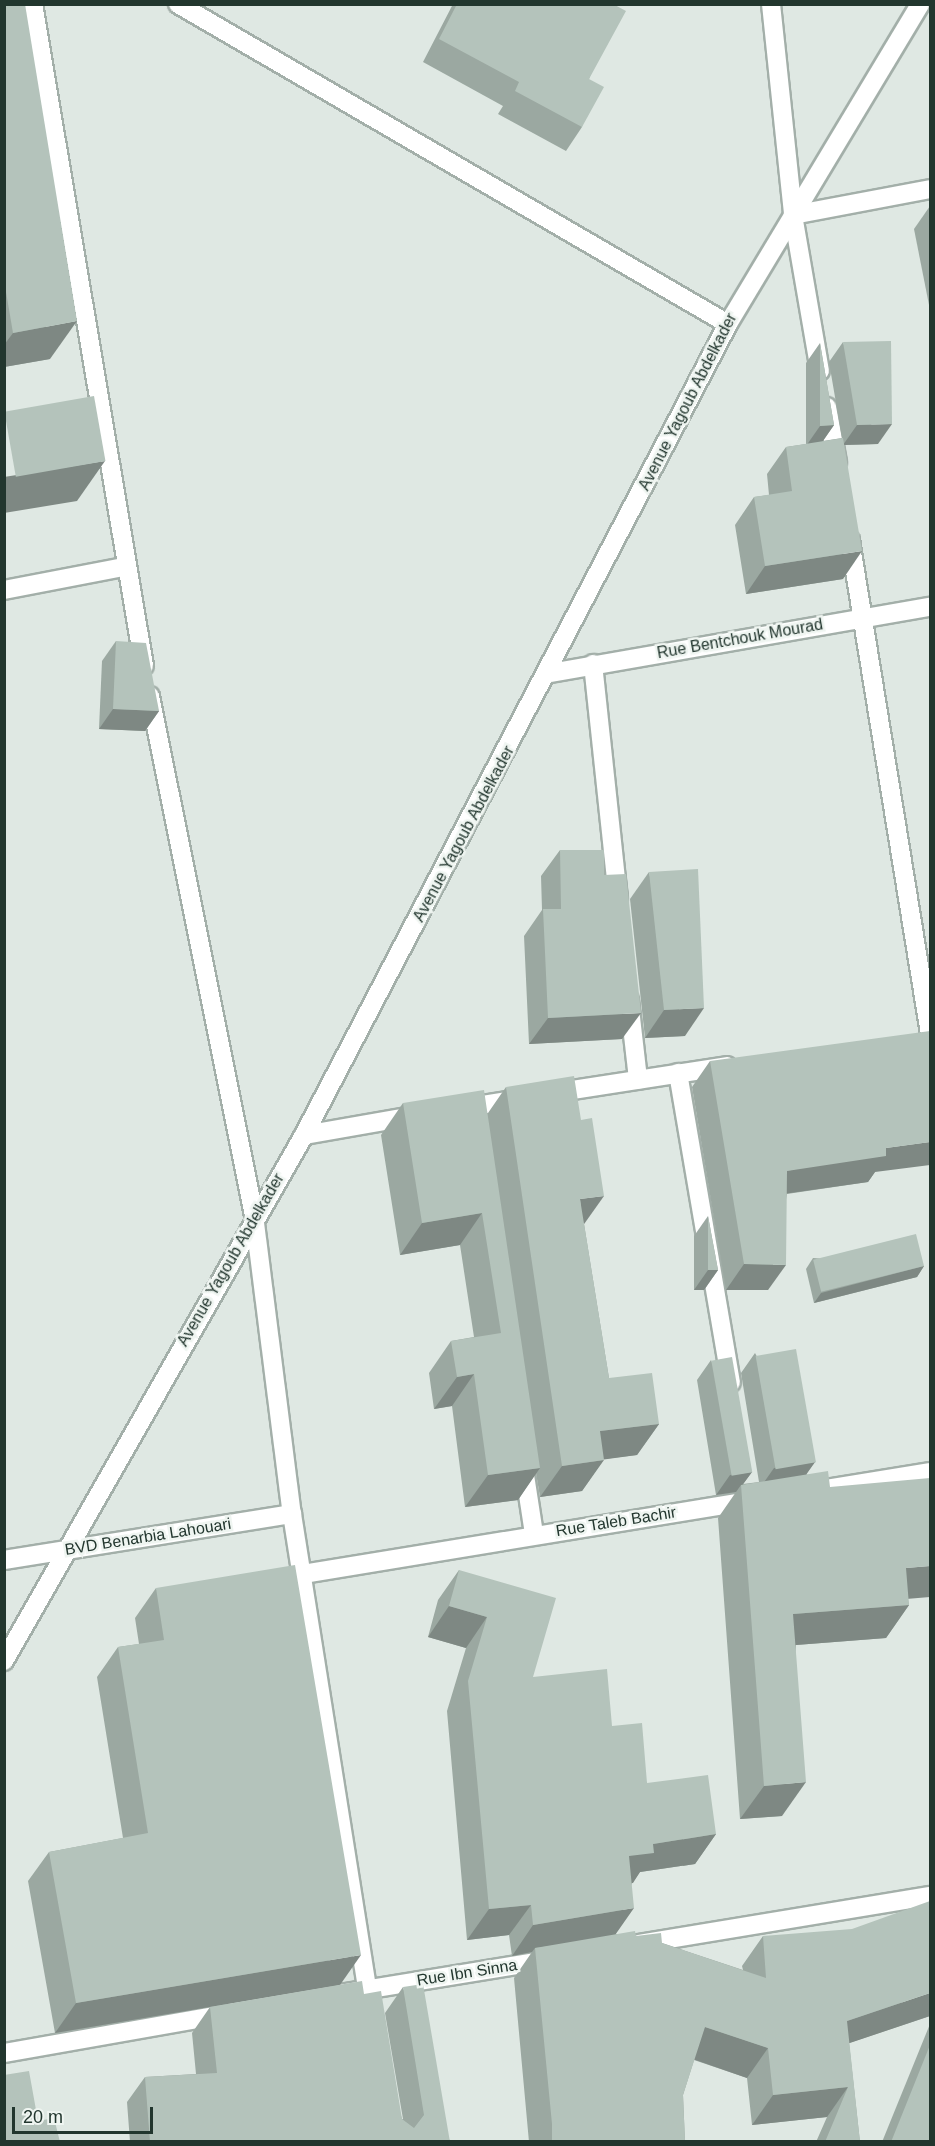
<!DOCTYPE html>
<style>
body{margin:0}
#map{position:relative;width:935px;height:2146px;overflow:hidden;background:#dfe8e3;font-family:Arial,sans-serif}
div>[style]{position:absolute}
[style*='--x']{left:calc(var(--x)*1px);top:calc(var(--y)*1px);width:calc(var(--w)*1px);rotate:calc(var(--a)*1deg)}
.roads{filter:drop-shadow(2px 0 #a3afa9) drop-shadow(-2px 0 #a3afa9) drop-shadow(0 2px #a3afa9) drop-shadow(0 -2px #a3afa9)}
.minor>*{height:18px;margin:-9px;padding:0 9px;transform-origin:9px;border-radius:9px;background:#fff}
.tertiary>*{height:18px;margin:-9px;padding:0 9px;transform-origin:9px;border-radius:9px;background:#fff}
.wall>*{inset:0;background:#9ba8a1}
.shaded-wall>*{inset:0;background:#7e8883}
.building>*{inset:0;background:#b4c3bb;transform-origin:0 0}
span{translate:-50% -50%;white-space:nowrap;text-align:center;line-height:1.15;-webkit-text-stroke:5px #eff5f1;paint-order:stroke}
.street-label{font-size:16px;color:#22362e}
.frame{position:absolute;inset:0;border:6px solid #22362e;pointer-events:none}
.scale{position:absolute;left:12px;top:2107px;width:141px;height:27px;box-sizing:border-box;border:3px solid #22362e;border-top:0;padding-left:8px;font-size:18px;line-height:21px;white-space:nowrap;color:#22362e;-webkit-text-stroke:4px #eff5f1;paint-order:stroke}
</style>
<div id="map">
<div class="roads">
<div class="minor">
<div style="--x:178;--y:4;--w:636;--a:30.19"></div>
<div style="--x:771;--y:4;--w:212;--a:84"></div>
<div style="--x:793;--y:215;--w:158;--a:80.2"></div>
<div style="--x:793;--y:215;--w:139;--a:-10.7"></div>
<div style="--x:827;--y:407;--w:56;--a:79.7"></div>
<div style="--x:850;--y:540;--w:499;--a:80.8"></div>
<div style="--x:593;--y:664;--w:235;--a:83.9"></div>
<div style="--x:550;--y:673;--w:386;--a:-9.9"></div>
<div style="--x:629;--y:1000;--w:80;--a:83.5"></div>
<div style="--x:678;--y:1073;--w:314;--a:80.3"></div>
<div style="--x:553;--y:1093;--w:176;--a:-8.8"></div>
<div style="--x:464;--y:1108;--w:57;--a:-9.1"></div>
<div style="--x:304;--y:1135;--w:111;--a:-9.9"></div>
<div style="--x:254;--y:1215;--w:301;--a:82.8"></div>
<div style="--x:292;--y:1514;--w:493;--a:81"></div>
<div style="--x:523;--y:1462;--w:73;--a:81.3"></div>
<div style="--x:826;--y:1489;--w:105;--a:-9.3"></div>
<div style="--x:4;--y:1560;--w:292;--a:-9.1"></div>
<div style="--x:303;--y:1574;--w:454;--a:-9.3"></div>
<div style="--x:639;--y:1944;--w:295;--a:-9.4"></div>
<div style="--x:340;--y:1994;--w:210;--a:-9.3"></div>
<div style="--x:4;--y:2053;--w:224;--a:-10"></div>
</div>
<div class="tertiary">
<div style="--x:33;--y:4;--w:671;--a:80.48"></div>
<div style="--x:4;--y:590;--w:122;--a:-10.9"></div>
<div style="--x:150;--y:696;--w:529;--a:78.67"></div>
<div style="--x:4;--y:1661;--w:606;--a:-60.3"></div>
<div style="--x:304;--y:1135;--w:915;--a:-62.4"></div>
<div style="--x:728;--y:324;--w:373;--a:-59"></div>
</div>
</div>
<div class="wall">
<div style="clip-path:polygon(4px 4px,50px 359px,4px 367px)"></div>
<div style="clip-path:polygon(453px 4px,613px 4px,589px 79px,582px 127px,566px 151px,498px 114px,503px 106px,423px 62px)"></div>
<div style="clip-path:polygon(930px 206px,930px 310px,914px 229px)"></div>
<div style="clip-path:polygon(843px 342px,878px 444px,844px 445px,843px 579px,746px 594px,735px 525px,754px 497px,769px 495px,767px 474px,786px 447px,806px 444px,806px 363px,820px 343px,834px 425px,823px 441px,842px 438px,829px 362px)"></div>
<div style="clip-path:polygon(116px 641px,159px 711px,145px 731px,99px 729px,102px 661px)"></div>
<div style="clip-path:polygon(560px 850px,604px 875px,622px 1039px,529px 1044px,524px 936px,542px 910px,541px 876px)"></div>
<div style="clip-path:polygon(649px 872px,685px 1036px,645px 1038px,630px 899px)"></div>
<div style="clip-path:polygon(710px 1061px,875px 1172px,868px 1182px,787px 1194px,768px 1290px,726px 1290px,692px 1087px)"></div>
<div style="clip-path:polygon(506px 1087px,584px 1224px,609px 1378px,659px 1424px,637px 1455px,604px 1459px,582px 1491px,540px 1497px,536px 1473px,518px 1500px,465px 1507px,452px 1406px,434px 1409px,429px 1373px,451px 1341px,474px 1337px,460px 1245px,400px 1255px,381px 1135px,403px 1103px,488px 1113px)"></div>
<div style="clip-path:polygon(708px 1216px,718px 1270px,704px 1290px,694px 1290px,694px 1236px)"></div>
<div style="clip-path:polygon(813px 1258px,924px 1266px,917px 1277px,814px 1303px,806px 1269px)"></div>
<div style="clip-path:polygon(755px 1353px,815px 1462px,806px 1474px,830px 1487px,908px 1599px,909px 1605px,886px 1638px,796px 1645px,782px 1816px,740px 1819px,718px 1518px,736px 1492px,716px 1495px,697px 1380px,711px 1360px,752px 1472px,743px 1484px,759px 1482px,741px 1373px)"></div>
<div style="clip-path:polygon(459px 1570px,533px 1677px,612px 1726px,647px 1783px,716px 1834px,695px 1864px,640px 1872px,632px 1883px,615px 1934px,636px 1936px,662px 1943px,743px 1970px,742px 1966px,763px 1936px,930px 2016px,849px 2043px,860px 2142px,816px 2142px,827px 2117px,752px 2125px,747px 2078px,694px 2060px,683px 2095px,685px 2142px,529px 2142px,514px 1978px,532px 1952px,512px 1956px,509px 1935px,467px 1940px,447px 1711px,466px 1648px,428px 1637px,438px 1600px)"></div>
<div style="clip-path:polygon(156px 1588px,340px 1985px,55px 2033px,28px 1881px,49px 1852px,123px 1838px,97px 1677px,118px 1647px,139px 1644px,135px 1618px)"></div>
<div style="clip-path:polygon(403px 1987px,450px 2142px,130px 2142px,127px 2102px,145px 2077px,196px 2074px,192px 2033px,210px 2007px,364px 1994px,402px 2119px,403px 2119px,385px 2013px)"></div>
<div style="clip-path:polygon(930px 2024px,930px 2142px,882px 2142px)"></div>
</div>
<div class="shaded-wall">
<div style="clip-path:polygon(77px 321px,50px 359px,4px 367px,4px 345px,13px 333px)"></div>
<div style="clip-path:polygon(892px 424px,878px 444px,843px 445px,857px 425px)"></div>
<div style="clip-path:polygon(834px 425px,820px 445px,806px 446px,820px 426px)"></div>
<div style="clip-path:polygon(105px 461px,77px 501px,4px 513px,4px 477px)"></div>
<div style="clip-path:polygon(862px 551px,843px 579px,746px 594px,765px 566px)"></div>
<div style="clip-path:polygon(113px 709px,159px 711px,145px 731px,99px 729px)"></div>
<div style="clip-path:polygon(704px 1008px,685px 1036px,645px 1038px,664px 1010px)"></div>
<div style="clip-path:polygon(641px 1013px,622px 1039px,529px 1044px,548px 1018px)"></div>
<div style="clip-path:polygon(930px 1142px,930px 1165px,875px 1172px,868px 1182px,769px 1196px,787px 1171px,886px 1148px)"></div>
<div style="clip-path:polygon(604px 1196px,582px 1227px,580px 1199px)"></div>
<div style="clip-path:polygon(482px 1213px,460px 1245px,400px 1255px,422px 1223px)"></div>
<div style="clip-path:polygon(744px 1264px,786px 1265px,768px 1290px,726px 1290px)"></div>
<div style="clip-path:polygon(924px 1266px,917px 1277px,814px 1303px,821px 1293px)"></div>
<div style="clip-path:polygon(708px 1270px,718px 1270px,704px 1290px,694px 1290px)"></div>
<div style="clip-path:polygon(474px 1374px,452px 1406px,434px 1409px,457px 1377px)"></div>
<div style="clip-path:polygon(659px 1424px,637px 1455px,578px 1463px,600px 1431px)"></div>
<div style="clip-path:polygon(604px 1460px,582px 1491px,540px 1497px,562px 1466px)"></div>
<div style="clip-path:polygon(815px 1462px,801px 1482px,760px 1488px,774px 1468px)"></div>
<div style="clip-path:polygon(540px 1468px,518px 1500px,465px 1507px,488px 1475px)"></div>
<div style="clip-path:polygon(752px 1472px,741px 1487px,741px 1485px,736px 1492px,716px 1495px,730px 1475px)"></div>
<div style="clip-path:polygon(930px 1566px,930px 1597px,882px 1601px,906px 1568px)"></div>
<div style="clip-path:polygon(909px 1605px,886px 1638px,770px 1647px,793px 1614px)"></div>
<div style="clip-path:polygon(449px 1606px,487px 1617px,466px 1648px,428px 1637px)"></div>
<div style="clip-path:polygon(806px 1782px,782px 1816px,740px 1819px,764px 1786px)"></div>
<div style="clip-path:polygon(716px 1834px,695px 1864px,640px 1872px,633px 1883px,608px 1886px,629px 1856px,653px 1844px)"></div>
<div style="clip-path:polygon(531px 1905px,509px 1935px,467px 1940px,489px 1909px)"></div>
<div style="clip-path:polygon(634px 1908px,613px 1938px,535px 1948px,532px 1952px,512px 1956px,533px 1925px)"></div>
<div style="clip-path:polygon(361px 1955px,340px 1985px,55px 2033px,76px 2003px)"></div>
<div style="clip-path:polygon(930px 1993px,930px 2016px,826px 2051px,847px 2021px)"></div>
<div style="clip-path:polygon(705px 2027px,768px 2048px,747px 2078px,684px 2056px)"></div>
<div style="clip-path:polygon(848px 2087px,827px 2117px,752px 2125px,773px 2095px)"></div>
</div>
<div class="building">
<div style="clip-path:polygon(4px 4px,25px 4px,77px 321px,13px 333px,4px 280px)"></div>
<div style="clip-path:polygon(457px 4px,613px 4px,626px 11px,589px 79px,604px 87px,582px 127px,515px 91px,519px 82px,439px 39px)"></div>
<div style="clip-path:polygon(891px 341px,892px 424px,857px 425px,843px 342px)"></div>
<div style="clip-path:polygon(820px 343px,834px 425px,820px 426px)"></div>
<div style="left:94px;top:396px;width:66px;height:91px;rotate:80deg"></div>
<div style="clip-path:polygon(843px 438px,862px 551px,765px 566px,754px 497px,792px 491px,786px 447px)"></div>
<div style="clip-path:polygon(116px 641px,146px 643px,159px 711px,113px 709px)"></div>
<div style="clip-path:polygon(560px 850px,604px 850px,604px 875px,626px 874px,641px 1013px,548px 1018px,543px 909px,561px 909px)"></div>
<div style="clip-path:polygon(698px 869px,704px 1008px,664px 1010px,649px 872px)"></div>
<div style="clip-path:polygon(930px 1031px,930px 1142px,886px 1148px,886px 1156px,787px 1171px,786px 1265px,744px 1264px,710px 1061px)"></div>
<div style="clip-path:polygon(574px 1076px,581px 1120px,592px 1118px,604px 1196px,580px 1199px,609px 1378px,652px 1373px,659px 1424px,600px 1431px,604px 1460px,562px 1466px,506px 1087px)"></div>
<div style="clip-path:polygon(484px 1090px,540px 1468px,488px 1475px,474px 1374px,457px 1377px,451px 1341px,501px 1333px,482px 1213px,422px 1223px,403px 1103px)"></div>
<div style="clip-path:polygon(708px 1216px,718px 1270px,708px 1270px)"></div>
<div style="left:916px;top:1234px;width:33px;height:106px;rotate:76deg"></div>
<div style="left:796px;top:1349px;width:115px;height:41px;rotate:80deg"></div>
<div style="left:732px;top:1357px;width:117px;height:21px;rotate:80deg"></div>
<div style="clip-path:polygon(828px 1471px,830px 1487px,930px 1478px,930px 1566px,906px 1568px,909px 1605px,793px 1614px,806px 1782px,764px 1786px,741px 1485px)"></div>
<div style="clip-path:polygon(295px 1565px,361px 1955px,76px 2003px,49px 1852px,148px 1833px,118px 1647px,164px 1640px,156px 1588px)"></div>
<div style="clip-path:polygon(459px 1570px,556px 1598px,533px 1677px,607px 1669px,612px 1726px,642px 1723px,647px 1783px,708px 1775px,716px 1834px,653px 1844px,654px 1853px,629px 1856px,634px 1908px,533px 1925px,531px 1905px,489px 1909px,468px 1681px,487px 1617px,449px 1606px)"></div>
<div style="clip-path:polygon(930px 1901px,930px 1993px,847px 2021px,860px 2142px,825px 2142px,848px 2087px,773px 2095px,768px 2048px,705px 2027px,683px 2095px,685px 2142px,552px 2142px,552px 2124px,535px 1948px,635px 1931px,636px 1936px,661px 1933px,662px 1943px,766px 1978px,763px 1936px,852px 1929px)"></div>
<div style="clip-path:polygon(362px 1981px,364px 1994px,381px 1991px,402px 2119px,414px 2128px,424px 2115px,403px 1987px,423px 1984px,450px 2142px,150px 2142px,145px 2077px,217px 2073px,210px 2007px)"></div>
<div style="clip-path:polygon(930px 2045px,930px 2142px,891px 2142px)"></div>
<div style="clip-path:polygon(29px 2071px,38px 2121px,54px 2118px,60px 2142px,4px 2142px,4px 2075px)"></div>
</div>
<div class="street-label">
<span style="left:688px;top:402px;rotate:-63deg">Avenue Yagoub Abdelkader</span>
<span style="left:740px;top:639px;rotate:-10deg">Rue Bentchouk Mourad</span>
<span style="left:464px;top:834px;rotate:-62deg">Avenue Yagoub Abdelkader</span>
<span style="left:231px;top:1260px;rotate:-60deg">Avenue Yagoub Abdelkader</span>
<span style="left:616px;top:1522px;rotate:-9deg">Rue Taleb Bachir</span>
<span style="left:148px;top:1537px;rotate:-9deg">BVD Benarbia Lahouari</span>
<span style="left:467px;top:1973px;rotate:-9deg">Rue Ibn Sinna</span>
</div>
<div class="frame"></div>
<div class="scale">20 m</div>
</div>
